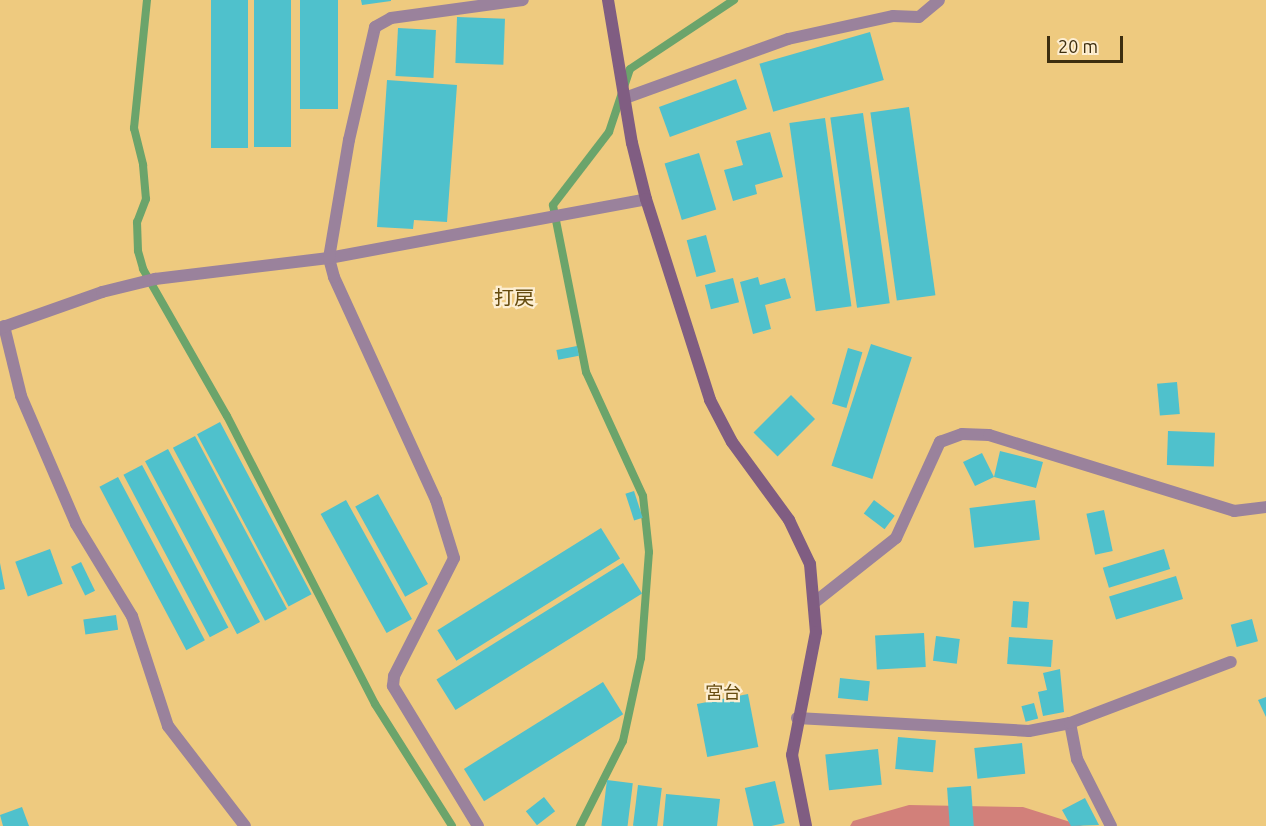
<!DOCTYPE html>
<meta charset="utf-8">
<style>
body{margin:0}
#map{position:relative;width:1266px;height:826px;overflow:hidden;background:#eeca7f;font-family:Ubuntu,"Noto Sans JP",sans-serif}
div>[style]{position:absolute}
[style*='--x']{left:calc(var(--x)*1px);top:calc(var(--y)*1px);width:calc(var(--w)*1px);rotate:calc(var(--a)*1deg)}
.forest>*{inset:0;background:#d2807a}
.stream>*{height:8px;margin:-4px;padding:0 4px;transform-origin:4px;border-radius:4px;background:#6ba46b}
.building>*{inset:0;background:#4fc1cc;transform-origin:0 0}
.street>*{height:12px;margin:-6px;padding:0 6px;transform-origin:6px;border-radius:6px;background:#9a829c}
.secondary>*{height:12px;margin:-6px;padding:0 6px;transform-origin:6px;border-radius:6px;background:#805d82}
span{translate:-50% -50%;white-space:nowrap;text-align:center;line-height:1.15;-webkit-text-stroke:4.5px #fdeed1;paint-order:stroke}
.neighbourhood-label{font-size:18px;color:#664c0f}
.quarter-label{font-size:20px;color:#664c0f}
.scale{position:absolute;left:1047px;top:36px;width:76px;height:27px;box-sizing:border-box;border:3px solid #3d2e0f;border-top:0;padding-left:8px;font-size:18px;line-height:21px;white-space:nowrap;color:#3d2e0f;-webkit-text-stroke:4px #fdeed1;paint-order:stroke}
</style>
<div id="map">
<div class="forest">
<div style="clip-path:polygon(909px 805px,1023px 807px,1083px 826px,850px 826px,853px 821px)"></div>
</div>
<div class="stream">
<div style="--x:147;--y:0;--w:129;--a:95.8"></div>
<div style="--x:134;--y:128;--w:38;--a:76"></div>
<div style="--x:143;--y:165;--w:34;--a:85"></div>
<div style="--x:146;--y:199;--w:25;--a:111"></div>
<div style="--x:137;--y:222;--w:29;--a:88"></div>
<div style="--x:138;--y:251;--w:19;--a:74"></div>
<div style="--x:143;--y:269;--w:169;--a:60.3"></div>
<div style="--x:227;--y:416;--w:324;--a:62.8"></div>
<div style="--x:375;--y:704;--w:144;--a:57.7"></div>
<div style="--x:580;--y:826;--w:95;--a:-63.2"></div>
<div style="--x:623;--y:741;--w:85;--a:-77.8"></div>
<div style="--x:641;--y:658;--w:106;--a:-85.7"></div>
<div style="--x:649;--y:552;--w:56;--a:-96.1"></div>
<div style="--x:643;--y:496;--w:136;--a:-114.7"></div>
<div style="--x:586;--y:372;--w:170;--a:-101.2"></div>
<div style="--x:553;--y:205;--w:92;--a:-52.5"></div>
<div style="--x:609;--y:132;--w:66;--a:-71.6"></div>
<div style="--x:630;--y:69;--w:125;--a:-33.6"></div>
</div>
<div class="building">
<div style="left:211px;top:0;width:37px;height:148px"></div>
<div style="left:254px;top:0;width:37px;height:147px"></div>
<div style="left:300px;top:0;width:38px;height:109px"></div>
<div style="clip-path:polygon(361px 0,391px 0,391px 1px,362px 5px)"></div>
<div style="left:457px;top:17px;width:48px;height:46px;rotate:2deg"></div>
<div style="left:398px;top:28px;width:38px;height:48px;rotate:3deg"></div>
<div style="left:870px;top:32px;width:50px;height:115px;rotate:74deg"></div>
<div style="left:736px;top:79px;width:32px;height:82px;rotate:70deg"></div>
<div style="clip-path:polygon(387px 80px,457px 85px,447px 222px,414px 220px,413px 229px,377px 227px)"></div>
<div style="left:909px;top:107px;width:190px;height:39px;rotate:82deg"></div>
<div style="left:863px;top:113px;width:192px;height:33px;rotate:82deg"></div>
<div style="left:825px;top:118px;width:190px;height:36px;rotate:82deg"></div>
<div style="clip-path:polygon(770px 132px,783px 177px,755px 185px,757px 194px,733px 201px,724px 170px,743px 165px,736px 141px)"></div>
<div style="left:699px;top:153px;width:59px;height:36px;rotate:73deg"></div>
<div style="left:706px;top:235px;width:38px;height:20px;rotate:75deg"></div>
<div style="clip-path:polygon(758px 277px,760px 285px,785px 278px,791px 298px,765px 305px,771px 329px,753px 334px,740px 282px)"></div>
<div style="left:733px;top:278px;width:25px;height:29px;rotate:76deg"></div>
<div style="left:871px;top:344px;width:43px;height:128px;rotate:18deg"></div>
<div style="left:577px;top:346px;width:10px;height:21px;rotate:79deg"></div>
<div style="left:848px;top:348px;width:15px;height:58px;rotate:16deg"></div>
<div style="left:1177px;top:382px;width:32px;height:20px;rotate:85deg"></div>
<div style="left:791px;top:395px;width:34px;height:53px;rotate:45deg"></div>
<div style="left:220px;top:422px;width:195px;height:26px;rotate:62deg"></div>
<div style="left:1168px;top:431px;width:47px;height:34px;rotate:2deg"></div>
<div style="left:195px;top:436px;width:196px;height:25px;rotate:62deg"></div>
<div style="left:168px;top:449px;width:196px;height:26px;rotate:62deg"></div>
<div style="clip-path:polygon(1000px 451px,1043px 462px,1036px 488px,994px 477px,975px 486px,963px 462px,982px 453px,994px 477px)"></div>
<div style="left:142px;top:465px;width:184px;height:21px;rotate:62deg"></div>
<div style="left:118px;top:477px;width:185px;height:21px;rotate:62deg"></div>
<div style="left:634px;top:491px;width:28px;height:9px;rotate:72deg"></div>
<div style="left:378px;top:494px;width:103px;height:26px;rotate:61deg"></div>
<div style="left:346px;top:500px;width:136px;height:29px;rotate:61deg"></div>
<div style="left:874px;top:500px;width:26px;height:17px;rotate:37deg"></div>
<div style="left:1035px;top:500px;width:40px;height:66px;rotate:83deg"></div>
<div style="left:1104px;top:510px;width:42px;height:18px;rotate:78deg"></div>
<div style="left:601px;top:528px;width:36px;height:193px;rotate:58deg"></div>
<div style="left:50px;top:549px;width:37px;height:37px;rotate:70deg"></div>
<div style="left:1164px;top:549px;width:21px;height:64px;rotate:73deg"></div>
<div style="left:81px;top:562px;width:32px;height:11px;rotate:64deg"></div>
<div style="clip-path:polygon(0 563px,5px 589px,0 590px)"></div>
<div style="left:623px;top:563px;width:36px;height:220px;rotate:58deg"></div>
<div style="left:1176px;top:576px;width:24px;height:70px;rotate:73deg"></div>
<div style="left:1013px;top:601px;width:16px;height:26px;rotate:4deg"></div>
<div style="left:116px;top:615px;width:15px;height:33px;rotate:82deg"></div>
<div style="left:1252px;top:619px;width:23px;height:22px;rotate:75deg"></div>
<div style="left:924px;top:633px;width:34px;height:49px;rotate:87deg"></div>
<div style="left:936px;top:636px;width:24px;height:25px;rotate:7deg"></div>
<div style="left:1009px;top:637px;width:44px;height:27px;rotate:4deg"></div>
<div style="clip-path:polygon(1060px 669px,1064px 712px,1043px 716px,1038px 692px,1047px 690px,1043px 673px)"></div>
<div style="left:840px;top:678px;width:30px;height:20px;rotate:6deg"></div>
<div style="left:603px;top:682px;width:38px;height:164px;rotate:58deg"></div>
<div style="left:748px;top:694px;width:54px;height:52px;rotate:79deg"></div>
<div style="clip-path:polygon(1266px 697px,1266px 717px,1258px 700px)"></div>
<div style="left:1034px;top:703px;width:16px;height:13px;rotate:75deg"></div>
<div style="left:898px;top:737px;width:38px;height:32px;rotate:5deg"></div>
<div style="left:1022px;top:743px;width:31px;height:48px;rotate:84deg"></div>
<div style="left:878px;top:749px;width:36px;height:53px;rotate:84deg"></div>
<div style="left:607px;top:780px;width:26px;height:46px;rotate:7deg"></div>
<div style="left:775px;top:781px;width:43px;height:31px;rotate:77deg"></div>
<div style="left:638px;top:785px;width:24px;height:41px;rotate:7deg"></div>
<div style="left:971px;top:786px;width:40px;height:24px;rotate:86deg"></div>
<div style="clip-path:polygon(666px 794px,720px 799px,717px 826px,663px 826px)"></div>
<div style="left:544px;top:797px;width:18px;height:23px;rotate:52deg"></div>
<div style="clip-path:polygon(1085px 798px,1099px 825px,1071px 826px,1062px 810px)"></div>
<div style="clip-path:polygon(22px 807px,29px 826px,3px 826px,0 815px)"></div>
</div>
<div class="street">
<div style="--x:625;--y:98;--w:173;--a:-19.9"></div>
<div style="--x:788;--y:39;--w:107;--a:-12.4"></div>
<div style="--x:893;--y:16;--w:26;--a:2"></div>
<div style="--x:919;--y:17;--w:26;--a:-40"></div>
<div style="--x:4;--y:326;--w:72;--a:76.3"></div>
<div style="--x:21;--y:396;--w:139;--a:66.7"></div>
<div style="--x:76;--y:524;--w:108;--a:58.7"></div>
<div style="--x:132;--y:616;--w:116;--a:71.9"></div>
<div style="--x:168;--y:726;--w:126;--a:52.4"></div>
<div style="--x:0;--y:328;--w:108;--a:-19.4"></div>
<div style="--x:102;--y:292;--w:55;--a:-13.8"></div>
<div style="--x:155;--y:279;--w:175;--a:-6.9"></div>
<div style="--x:329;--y:258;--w:322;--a:-10.5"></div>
<div style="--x:815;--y:602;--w:103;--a:-38.3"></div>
<div style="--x:896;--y:538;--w:106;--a:-65.4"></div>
<div style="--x:940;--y:442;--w:23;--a:-20"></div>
<div style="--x:962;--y:434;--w:27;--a:2"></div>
<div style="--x:989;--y:435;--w:257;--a:17.2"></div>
<div style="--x:1234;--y:511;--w:32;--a:-7"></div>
<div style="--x:797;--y:718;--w:232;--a:3.2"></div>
<div style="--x:1029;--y:731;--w:42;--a:-11"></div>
<div style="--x:1070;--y:723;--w:37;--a:79"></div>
<div style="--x:1077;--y:759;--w:75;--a:63.1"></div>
<div style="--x:1070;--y:723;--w:172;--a:-20.8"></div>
<div style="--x:478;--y:826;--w:164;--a:-121.3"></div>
<div style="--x:393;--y:686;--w:10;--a:-84"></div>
<div style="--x:394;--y:676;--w:132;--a:-63"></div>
<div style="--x:454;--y:558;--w:61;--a:-107.2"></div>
<div style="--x:436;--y:500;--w:245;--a:-114.6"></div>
<div style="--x:334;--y:277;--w:20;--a:-105"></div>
<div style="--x:329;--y:258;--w:120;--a:-80.4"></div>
<div style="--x:349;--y:140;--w:116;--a:-77"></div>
<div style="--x:375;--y:27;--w:18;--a:-29"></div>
<div style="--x:391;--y:18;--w:133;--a:-7.8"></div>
</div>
<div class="secondary">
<div style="--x:608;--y:0;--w:145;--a:80.5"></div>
<div style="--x:632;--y:143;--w:58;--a:76"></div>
<div style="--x:646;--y:199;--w:211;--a:72.3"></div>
<div style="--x:710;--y:400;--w:47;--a:62.4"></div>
<div style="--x:732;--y:442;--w:97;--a:53.8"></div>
<div style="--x:789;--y:520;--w:49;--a:64.5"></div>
<div style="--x:810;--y:564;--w:68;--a:85"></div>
<div style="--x:816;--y:632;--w:125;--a:101"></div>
<div style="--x:792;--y:755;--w:72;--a:78.8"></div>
</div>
<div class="neighbourhood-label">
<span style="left:723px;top:692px">宮台</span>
</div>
<div class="quarter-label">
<span style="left:514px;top:297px">打戻</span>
</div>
<div class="scale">20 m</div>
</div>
